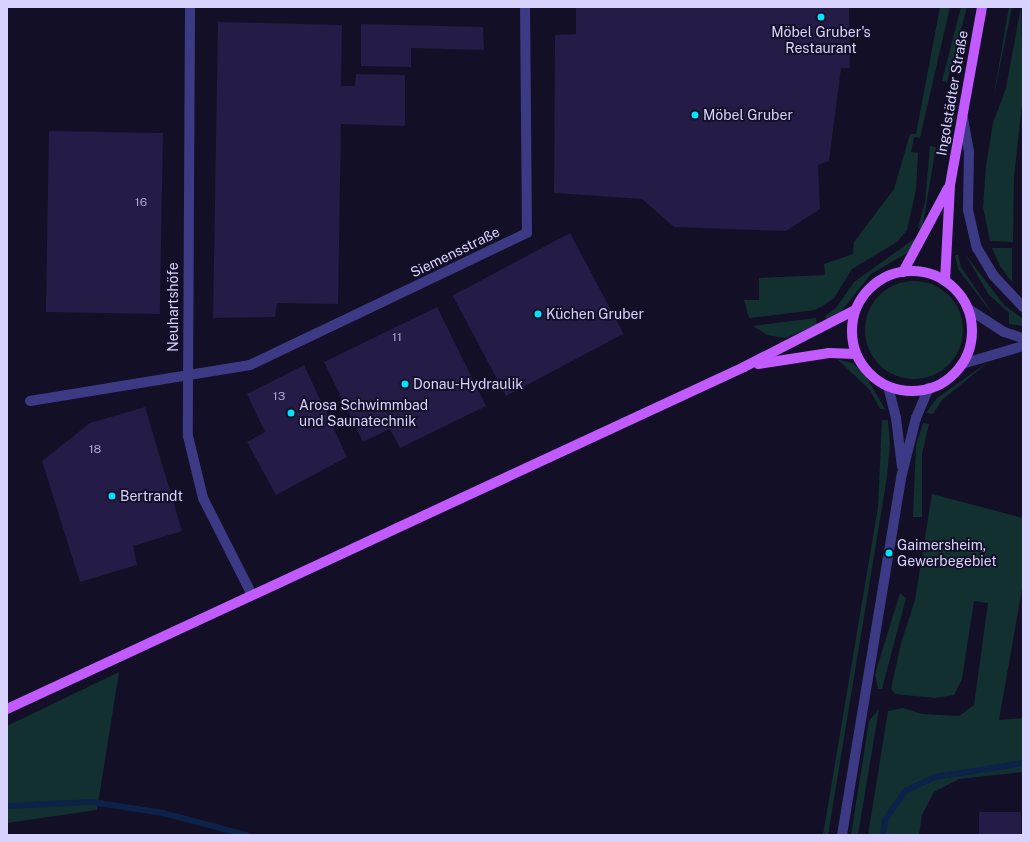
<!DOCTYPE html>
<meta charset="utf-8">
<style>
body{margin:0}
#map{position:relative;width:1030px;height:842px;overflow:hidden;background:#130f26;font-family:"Public Sans",sans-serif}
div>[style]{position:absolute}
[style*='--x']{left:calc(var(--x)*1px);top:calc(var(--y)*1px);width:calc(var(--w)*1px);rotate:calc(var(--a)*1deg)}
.green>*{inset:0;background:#12302f}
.round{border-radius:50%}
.stream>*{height:6px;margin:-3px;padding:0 3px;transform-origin:3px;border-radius:3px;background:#0c2248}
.building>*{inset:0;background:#241b47;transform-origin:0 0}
.minor>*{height:10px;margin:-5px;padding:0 5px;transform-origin:5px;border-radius:5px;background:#3d3a85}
.major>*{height:10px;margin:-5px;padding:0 5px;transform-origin:5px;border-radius:5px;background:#c25bff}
.major>.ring{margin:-5px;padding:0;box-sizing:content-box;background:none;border:10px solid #c25bff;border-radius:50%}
.dots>*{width:11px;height:11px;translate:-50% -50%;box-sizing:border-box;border:2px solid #130f26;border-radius:50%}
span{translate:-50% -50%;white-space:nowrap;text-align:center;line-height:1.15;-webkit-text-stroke:3.5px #130f26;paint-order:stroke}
.number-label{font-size:12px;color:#aca6d1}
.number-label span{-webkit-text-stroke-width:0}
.poi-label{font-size:14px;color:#d9d4ff}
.left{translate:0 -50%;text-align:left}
.street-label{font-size:14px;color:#d9d4ff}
.frame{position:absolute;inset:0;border:8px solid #d9d4ff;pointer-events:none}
</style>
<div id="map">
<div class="green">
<div style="clip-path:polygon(940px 7px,950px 7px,920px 138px,914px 137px,911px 152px,918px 153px,916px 190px,907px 230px,897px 242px,852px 269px,834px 298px,824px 305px,815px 310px,749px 318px,744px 300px,759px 300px,759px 278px,825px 275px,824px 264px,853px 254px,854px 242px,894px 189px,910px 134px,916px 134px)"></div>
<div style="clip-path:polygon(961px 7px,967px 7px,947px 82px,942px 81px)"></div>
<div style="clip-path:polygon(1009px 7px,1012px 7px,993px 100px)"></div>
<div style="clip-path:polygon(1021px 7px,1023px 95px,1014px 177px,1013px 242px,990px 241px,983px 207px,986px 166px,993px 123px,1006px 88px)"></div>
<div style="clip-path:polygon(930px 146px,936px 147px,922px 230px,918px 228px,925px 202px)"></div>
<div style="clip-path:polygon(914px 239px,917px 240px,907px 253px,871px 274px,839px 314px,827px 321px,825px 316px,836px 308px,854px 282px)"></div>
<div style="clip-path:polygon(992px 248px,1012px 248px,1012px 282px,1000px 266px)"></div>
<div style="clip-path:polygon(965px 254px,1004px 305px,1023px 319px,1023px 326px,1009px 324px,1009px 313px,989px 295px)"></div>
<div style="clip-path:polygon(955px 255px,958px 255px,961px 267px,997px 320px,958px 269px)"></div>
<div class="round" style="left:865px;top:281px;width:98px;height:98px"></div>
<div style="clip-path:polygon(816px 318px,817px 325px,785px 338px,767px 335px,753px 326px)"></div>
<div style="clip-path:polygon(837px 359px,852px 363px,864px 373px,885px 409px,880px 409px,870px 390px)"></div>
<div style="clip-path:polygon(991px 360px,942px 400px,933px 414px,926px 413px,937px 398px)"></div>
<div style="clip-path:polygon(882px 420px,888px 420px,890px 444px,887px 477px,828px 835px,823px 835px,878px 507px)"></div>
<div style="clip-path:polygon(923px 423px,929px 424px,922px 454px,922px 517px,913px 517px,916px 445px)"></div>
<div style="clip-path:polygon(932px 494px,1023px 518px,1023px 583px,999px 720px,1023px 718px,1023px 772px,959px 779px,934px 792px,922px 815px,919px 835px,868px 835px,888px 711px,903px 708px,922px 714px,959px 716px,974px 705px,988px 603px,974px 601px,962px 679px,954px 695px,935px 698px,895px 694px,891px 689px,901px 643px,915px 600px)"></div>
<div style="clip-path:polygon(900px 593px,906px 598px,882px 689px,878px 689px,875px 674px)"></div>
<div style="clip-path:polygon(119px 672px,97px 810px,7px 823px,7px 726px)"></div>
<div style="clip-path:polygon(879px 709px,858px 835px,851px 835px,869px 721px)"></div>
</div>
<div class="stream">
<div style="--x:7;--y:806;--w:85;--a:-2.7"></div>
<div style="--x:92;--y:802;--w:72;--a:8.8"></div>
<div style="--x:163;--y:813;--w:86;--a:14.8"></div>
<div style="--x:883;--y:835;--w:15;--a:-82"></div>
<div style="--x:885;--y:820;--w:35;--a:-55"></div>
<div style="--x:905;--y:791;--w:33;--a:-25"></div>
<div style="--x:935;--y:777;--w:89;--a:-9"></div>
</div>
<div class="building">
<div style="clip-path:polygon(576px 7px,849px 7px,850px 68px,841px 68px,829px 161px,818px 165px,820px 209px,786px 231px,674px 227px,642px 199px,554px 193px,555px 35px,576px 34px)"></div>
<div style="clip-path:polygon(218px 22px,342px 25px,341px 86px,355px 86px,356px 74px,405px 75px,405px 126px,341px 124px,338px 304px,277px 303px,275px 317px,213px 318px)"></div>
<div style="clip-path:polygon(361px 24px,483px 27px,484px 50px,411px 48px,411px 67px,361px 66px)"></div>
<div style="left:49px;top:131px;width:114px;height:181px;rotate:1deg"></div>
<div style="left:570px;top:233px;width:114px;height:133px;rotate:62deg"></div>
<div style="clip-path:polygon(437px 307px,486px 406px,400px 448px,390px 429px,363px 442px,324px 362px)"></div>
<div style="clip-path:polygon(304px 365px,347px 457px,276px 495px,247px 442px,265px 432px,247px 394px)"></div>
<div style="clip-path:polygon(145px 407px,182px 531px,133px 546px,137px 565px,80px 582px,42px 461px,90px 423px)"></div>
<div style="left:979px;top:812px;width:42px;height:23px"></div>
</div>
<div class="minor">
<div style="--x:190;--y:7;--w:429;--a:90.3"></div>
<div style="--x:188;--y:436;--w:64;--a:76.4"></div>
<div style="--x:203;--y:498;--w:106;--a:63.2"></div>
<div style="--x:963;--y:118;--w:34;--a:80"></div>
<div style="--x:969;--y:151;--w:59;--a:91"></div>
<div style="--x:968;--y:210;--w:39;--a:77"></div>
<div style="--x:977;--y:248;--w:31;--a:59"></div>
<div style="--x:993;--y:275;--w:44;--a:46.8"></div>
<div style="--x:967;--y:308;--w:44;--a:33"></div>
<div style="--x:1004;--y:332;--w:20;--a:18"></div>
<div style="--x:962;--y:364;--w:64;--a:-16.4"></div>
<div style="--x:888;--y:386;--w:33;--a:76"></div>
<div style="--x:896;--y:418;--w:49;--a:83"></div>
<div style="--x:30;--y:401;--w:223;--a:-9.3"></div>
<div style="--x:250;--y:365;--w:307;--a:-25.5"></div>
<div style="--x:527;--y:233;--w:226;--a:-90.5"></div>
<div style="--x:842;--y:835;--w:366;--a:-80.6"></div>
<div style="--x:902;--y:474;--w:58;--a:-76"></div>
<div style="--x:916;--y:418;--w:33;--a:-67"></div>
</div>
<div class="major">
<div class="ring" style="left:852px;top:271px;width:110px;height:110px"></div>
<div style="--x:903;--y:272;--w:95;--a:-61.8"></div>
<div style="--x:945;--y:281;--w:96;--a:-87"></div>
<div style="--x:950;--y:185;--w:181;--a:-79.8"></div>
<div style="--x:758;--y:364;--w:72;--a:-8.8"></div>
<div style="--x:829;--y:353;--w:27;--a:2"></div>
<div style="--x:7;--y:709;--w:812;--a:-24.89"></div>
<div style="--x:744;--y:367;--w:125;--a:-27.2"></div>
</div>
<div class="dots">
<div style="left:821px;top:17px;background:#00e5ff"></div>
<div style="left:695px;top:115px;background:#00e5ff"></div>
<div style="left:538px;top:314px;background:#00e5ff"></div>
<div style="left:405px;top:384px;background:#00e5ff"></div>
<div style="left:291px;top:413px;background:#00e5ff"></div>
<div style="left:112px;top:496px;background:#00e5ff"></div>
<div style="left:889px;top:553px;background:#00e5ff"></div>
</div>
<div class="number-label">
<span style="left:141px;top:203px">16</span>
<span style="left:397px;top:338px">11</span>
<span style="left:279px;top:397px">13</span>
<span style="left:95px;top:450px">18</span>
</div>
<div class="poi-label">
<span style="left:821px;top:40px">Möbel Gruber's<br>Restaurant</span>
<span class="left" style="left:703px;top:115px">Möbel Gruber</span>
<span class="left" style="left:546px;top:314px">Küchen Gruber</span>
<span class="left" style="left:413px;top:384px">Donau-Hydraulik</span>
<span class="left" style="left:299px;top:413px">Arosa Schwimmbad<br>und Saunatechnik</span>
<span class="left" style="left:120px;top:496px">Bertrandt</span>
<span class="left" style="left:897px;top:553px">Gaimersheim,<br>Gewerbegebiet</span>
</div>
<div class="street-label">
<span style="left:952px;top:93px;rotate:-80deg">Ingolstädter Straße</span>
<span style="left:455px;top:252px;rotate:-26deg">Siemensstraße</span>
<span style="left:173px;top:307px;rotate:-90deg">Neuhartshöfe</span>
</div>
<div class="frame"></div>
</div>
